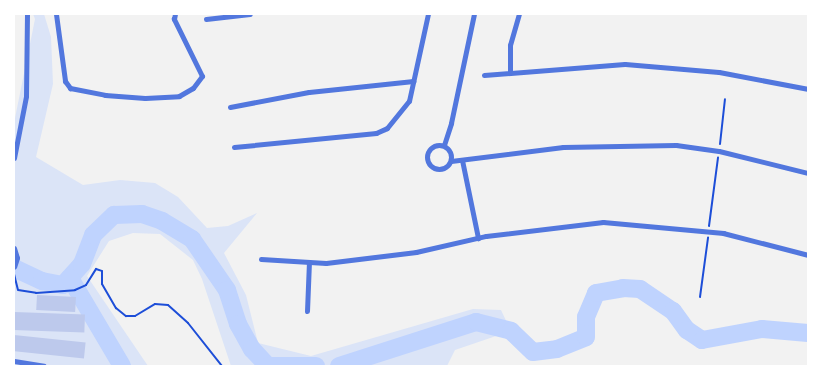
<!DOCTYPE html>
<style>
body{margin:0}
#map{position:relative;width:822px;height:380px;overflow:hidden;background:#f2f2f2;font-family:"Fira Sans",sans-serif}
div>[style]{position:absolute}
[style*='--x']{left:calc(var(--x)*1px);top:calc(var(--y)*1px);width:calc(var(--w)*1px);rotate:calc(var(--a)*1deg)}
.green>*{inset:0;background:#dbe4f7}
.river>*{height:18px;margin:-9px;padding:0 9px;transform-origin:9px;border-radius:9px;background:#bfd3fe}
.building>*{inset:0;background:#bdc9ec;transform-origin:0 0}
.path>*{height:2px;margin:-1px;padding:0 1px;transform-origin:1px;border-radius:1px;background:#1d4ed8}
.minor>*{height:5px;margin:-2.5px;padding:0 2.5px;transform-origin:2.5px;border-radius:2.5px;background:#5277de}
.minor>.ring{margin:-2.5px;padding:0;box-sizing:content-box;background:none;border:5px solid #5277de;border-radius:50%}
span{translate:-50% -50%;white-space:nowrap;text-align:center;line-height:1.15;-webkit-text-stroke:4.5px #fff;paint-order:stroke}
.frame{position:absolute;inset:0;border:15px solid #fff;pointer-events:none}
</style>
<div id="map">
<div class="green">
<div style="clip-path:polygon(33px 14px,44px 14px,51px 37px,53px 84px,36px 157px,83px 185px,120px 180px,155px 183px,178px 197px,207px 228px,228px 226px,257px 213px,224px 253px,246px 295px,258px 343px,311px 356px,473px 309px,501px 310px,511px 331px,455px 350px,447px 366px,231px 366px,202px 279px,193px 260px,160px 234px,133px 233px,109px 241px,87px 276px,148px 366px,14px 366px,14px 123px,35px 19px)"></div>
</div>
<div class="river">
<div style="--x:14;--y:268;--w:31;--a:25"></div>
<div style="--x:42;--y:281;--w:21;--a:11"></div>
<div style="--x:63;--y:285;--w:28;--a:-48"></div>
<div style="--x:82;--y:264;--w:31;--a:-69"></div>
<div style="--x:93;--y:235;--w:29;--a:-44"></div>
<div style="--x:114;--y:215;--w:28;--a:-2"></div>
<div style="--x:142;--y:214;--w:21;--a:19"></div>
<div style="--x:162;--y:221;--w:35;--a:31"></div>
<div style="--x:192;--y:239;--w:62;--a:55.5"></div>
<div style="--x:227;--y:290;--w:36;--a:72"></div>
<div style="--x:238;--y:324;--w:29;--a:61"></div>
<div style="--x:252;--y:349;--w:23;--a:47"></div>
<div style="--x:268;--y:366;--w:48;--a:0"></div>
<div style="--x:70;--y:278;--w:102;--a:59.4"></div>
<div style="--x:339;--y:366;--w:144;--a:-17.8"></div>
<div style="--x:476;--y:322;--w:36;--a:14"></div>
<div style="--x:511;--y:331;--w:30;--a:44"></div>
<div style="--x:533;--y:352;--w:24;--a:-7"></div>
<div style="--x:557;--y:349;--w:31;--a:-22"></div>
<div style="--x:586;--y:337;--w:20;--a:-90"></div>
<div style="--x:586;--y:317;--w:26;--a:-67"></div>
<div style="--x:596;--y:293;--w:27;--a:-10"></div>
<div style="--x:623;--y:288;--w:17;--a:3"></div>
<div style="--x:640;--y:289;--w:40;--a:34"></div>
<div style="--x:673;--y:311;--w:24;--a:54"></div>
<div style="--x:687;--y:330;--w:18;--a:34"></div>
<div style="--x:702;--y:340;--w:61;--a:-10.4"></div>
<div style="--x:762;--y:329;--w:46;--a:5"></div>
</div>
<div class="building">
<div style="left:37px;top:295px;width:39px;height:15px;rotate:3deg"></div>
<div style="left:14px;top:312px;width:71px;height:18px;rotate:2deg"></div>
<div style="left:14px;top:335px;width:72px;height:16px;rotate:6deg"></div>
</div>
<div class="path">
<div style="--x:720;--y:144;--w:45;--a:-83.7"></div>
<div style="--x:709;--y:226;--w:69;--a:-82.5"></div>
<div style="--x:14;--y:274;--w:16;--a:76"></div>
<div style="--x:18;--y:290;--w:18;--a:9"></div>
<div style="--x:36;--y:293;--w:39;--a:-4"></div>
<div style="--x:75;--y:290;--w:12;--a:-24"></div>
<div style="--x:86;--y:285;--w:19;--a:-58"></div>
<div style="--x:96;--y:269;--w:6;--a:18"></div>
<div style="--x:102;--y:271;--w:13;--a:90"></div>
<div style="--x:102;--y:284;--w:28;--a:60"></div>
<div style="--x:116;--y:308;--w:13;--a:39"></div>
<div style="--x:126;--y:316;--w:9;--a:0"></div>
<div style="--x:135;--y:316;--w:23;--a:-31"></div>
<div style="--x:155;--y:304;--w:13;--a:4"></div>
<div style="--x:168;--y:305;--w:27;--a:42"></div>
<div style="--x:188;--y:323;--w:55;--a:51.7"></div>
<div style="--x:700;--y:297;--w:60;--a:-82.3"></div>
</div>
<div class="minor">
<div style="--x:56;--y:14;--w:68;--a:82.3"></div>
<div style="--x:65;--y:81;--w:9;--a:54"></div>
<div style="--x:70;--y:88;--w:36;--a:11"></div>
<div style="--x:105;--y:95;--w:40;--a:4.3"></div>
<div style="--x:145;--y:98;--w:34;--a:-3"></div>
<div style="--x:179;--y:96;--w:16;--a:-30"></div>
<div style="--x:193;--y:88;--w:15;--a:-53"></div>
<div style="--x:202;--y:76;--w:64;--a:-116.2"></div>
<div style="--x:174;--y:19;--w:5;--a:-79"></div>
<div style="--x:206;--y:19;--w:44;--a:-6.5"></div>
<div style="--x:510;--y:71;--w:26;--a:-90"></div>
<div style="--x:510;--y:45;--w:32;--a:-74"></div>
<div style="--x:484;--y:75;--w:141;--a:-4.5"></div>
<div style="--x:625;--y:64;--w:94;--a:4.9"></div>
<div style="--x:719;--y:72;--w:91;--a:10.8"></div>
<div style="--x:230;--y:107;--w:80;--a:-10.8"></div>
<div style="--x:309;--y:92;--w:105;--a:-6"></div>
<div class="ring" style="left:427px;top:145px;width:19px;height:19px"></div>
<div style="--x:444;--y:145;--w:23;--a:-72"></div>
<div style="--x:451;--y:123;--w:111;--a:-78.1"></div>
<div style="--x:234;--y:147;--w:143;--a:-5.6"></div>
<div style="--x:376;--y:133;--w:12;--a:-24"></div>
<div style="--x:387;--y:128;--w:35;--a:-51"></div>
<div style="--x:409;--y:101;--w:89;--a:-77.7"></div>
<div style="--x:14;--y:158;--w:63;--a:-79"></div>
<div style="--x:26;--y:96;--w:82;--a:-89.3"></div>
<div style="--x:462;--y:160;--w:80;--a:78.4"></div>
<div style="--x:451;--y:161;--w:113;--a:-7.1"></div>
<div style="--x:563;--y:147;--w:113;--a:-1"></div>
<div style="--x:676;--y:145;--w:43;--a:7.9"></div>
<div style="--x:719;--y:151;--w:92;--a:13.9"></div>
<div style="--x:14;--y:248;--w:10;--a:73"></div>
<div style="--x:17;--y:258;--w:9;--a:108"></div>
<div style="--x:261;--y:259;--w:65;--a:3.5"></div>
<div style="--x:326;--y:263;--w:91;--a:-7"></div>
<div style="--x:416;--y:252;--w:72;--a:-12.9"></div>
<div style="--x:486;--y:236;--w:118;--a:-6.8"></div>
<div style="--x:603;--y:222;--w:121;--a:5.2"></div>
<div style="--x:723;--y:233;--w:88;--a:14.5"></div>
<div style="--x:307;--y:311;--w:49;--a:-87.7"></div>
<div style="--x:14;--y:361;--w:30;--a:9"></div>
</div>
<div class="frame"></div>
</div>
